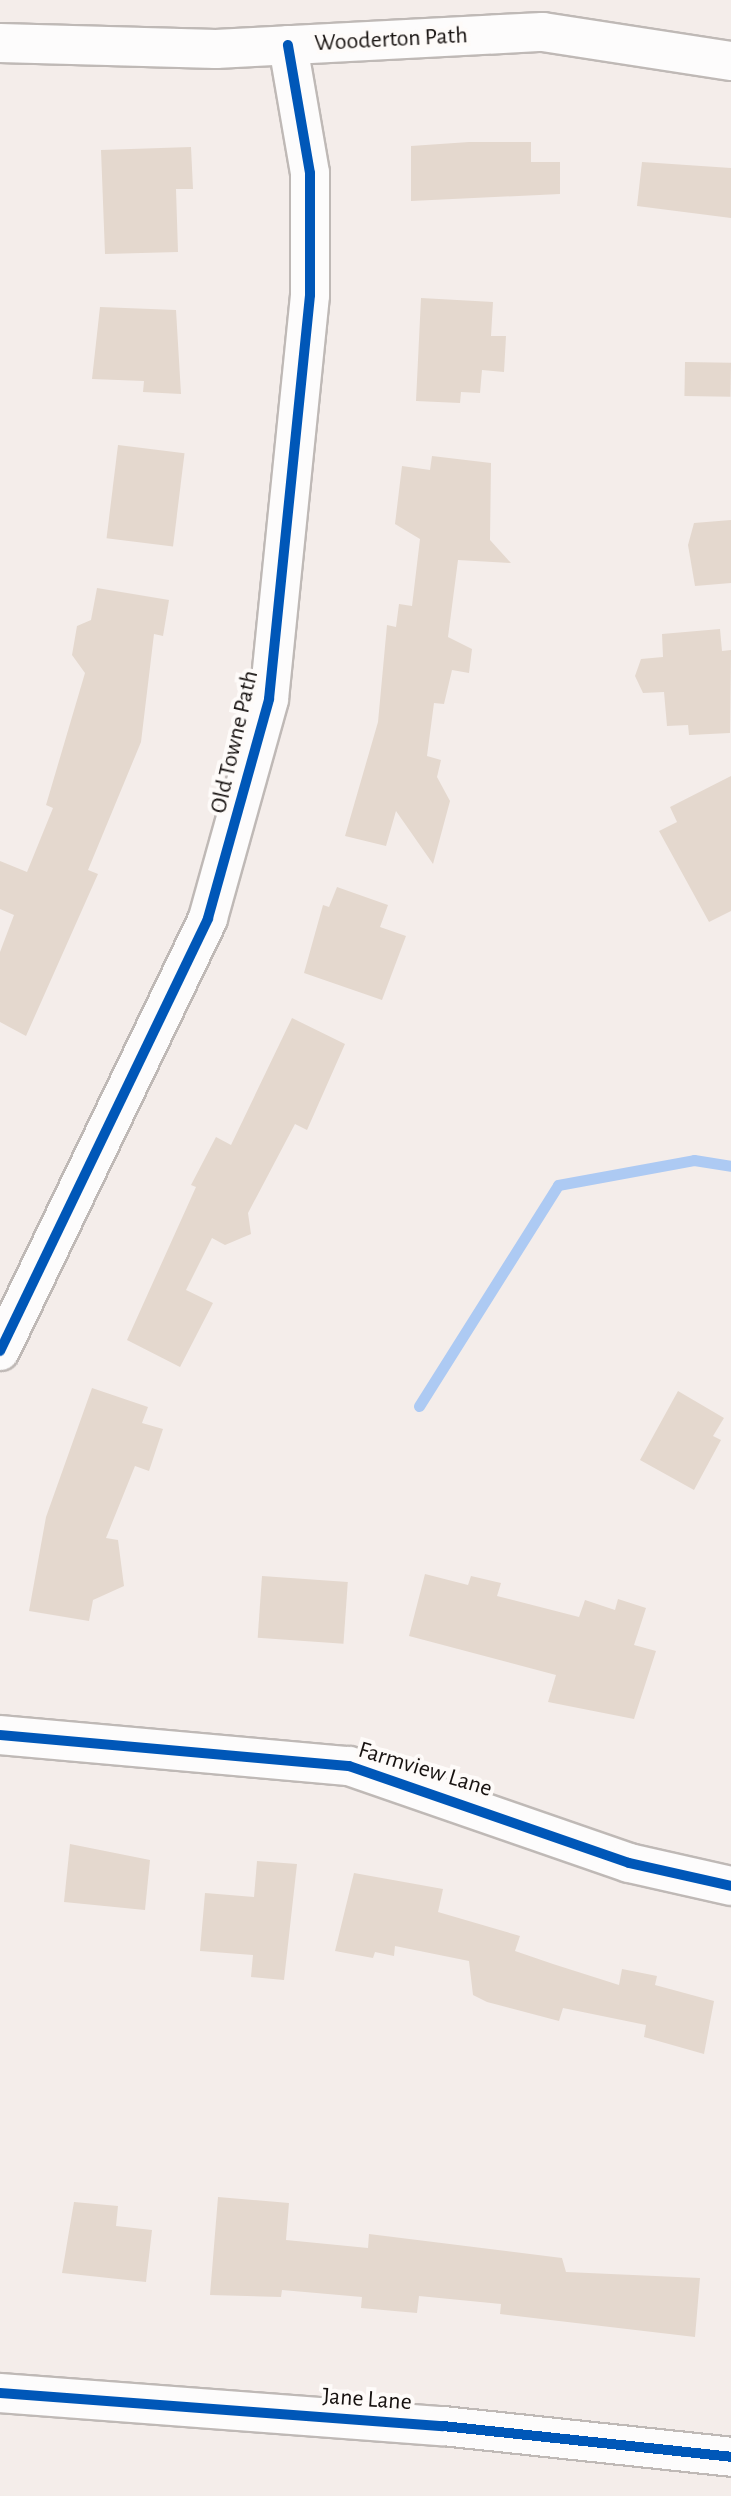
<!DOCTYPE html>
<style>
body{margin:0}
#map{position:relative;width:731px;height:2496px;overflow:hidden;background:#f4edea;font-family:"Alegreya Sans",sans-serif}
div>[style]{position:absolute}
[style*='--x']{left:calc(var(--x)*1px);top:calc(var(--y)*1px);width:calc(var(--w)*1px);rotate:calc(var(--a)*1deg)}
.stream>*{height:11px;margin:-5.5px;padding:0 5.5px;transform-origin:5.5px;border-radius:5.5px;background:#adcaf3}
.building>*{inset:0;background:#e4d8ce;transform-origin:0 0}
.roads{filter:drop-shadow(2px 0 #bfb9b6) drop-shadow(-2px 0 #bfb9b6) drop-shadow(0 2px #bfb9b6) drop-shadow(0 -2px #bfb9b6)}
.street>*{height:38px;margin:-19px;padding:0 19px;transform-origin:19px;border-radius:19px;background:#fdfcfc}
.cycleway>*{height:10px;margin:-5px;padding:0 5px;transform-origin:5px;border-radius:5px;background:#0057b8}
span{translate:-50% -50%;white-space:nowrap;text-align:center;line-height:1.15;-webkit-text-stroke:8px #fefbf9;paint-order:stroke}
.street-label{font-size:24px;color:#16110f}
</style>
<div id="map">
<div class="stream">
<div style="--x:419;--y:1406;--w:261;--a:-57.8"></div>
<div style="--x:558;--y:1185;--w:138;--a:-10.4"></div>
<div style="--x:694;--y:1160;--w:37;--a:9"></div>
</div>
<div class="building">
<div style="clip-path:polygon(469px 142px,531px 142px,531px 162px,560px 162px,560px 194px,411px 201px,411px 146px)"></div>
<div style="clip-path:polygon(191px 147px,193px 189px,176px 189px,178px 252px,105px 254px,101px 150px)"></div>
<div style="clip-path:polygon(642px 162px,731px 168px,731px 218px,637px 206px)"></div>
<div style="clip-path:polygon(421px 298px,493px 302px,491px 336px,506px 336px,504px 372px,482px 370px,480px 393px,461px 392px,460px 403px,416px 401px)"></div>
<div style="clip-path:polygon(100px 307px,176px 310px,181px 394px,143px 392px,144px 381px,92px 379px)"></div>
<div style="left:685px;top:362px;width:46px;height:34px;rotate:1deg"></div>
<div style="left:118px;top:445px;width:67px;height:94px;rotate:7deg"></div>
<div style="clip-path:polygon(432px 456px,491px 463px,490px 540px,511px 563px,458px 560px,448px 637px,472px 649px,469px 673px,452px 670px,444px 704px,434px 703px,427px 756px,441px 760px,437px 777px,450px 801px,433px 864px,396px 811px,386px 846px,345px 836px,378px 722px,387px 625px,396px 627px,399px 604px,412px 606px,420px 539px,395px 524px,402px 466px,430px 470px)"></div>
<div style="clip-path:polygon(731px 520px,731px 583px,695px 586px,688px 545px,694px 523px)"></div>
<div style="clip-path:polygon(97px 588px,169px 600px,163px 636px,154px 634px,141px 742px,88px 870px,98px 874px,26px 1036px,0 1022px,0 952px,14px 915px,0 909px,0 861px,27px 872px,53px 808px,46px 805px,85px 673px,72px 655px,77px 626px,91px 620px)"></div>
<div style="clip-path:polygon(720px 629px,722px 651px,731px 650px,730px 733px,689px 735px,688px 725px,667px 726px,664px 692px,643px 693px,635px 676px,641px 659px,663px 657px,662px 634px)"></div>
<div style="clip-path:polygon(731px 776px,731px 911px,709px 922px,659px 831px,677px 822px,670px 807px)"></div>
<div style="clip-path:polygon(337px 887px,388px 905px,380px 927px,406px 936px,382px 1000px,304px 973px,323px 905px,329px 907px)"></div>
<div style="clip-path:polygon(292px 1018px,345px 1044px,307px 1130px,295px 1124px,248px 1213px,251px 1234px,225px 1245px,212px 1238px,186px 1290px,213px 1303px,180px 1367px,127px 1340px,196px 1187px,191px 1185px,216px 1137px,231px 1145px)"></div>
<div style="clip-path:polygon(92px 1388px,148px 1407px,142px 1423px,163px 1429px,149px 1471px,135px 1466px,106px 1538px,118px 1540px,124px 1586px,93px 1600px,89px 1621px,29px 1611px,46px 1517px)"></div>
<div style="clip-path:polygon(678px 1391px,724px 1418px,713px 1436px,721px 1440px,694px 1490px,640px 1460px)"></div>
<div style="clip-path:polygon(425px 1574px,468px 1585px,471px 1576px,501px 1583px,497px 1596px,579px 1617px,585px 1600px,615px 1610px,618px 1599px,646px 1608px,634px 1645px,656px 1651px,634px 1719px,548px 1702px,556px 1675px,409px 1636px)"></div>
<div style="left:262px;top:1576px;width:86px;height:62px;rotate:4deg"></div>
<div style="clip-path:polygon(70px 1844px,150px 1860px,145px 1910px,64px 1902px)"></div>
<div style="clip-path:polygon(257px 1861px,297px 1864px,284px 1980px,251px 1977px,253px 1955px,200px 1951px,205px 1893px,254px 1897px)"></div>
<div style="clip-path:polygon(354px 1873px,443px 1889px,438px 1912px,520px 1936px,515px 1951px,553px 1964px,619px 1985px,622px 1969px,657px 1976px,655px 1985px,714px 2001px,704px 2054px,644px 2037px,646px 2025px,563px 2008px,559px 2021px,487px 2002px,473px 1995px,469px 1961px,395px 1946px,394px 1956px,375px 1952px,373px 1958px,335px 1951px)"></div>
<div style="clip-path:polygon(218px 2197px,289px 2203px,286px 2240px,368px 2248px,369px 2234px,562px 2258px,566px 2272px,700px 2278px,695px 2337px,500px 2314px,501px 2304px,419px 2296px,417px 2313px,361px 2308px,362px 2297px,282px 2290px,281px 2297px,210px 2295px)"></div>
<div style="clip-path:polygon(74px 2202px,118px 2206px,116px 2226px,152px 2230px,146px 2282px,62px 2273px)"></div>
</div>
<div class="roads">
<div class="street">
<div style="--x:0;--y:43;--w:216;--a:1.6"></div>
<div style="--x:216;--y:49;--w:327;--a:-3"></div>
<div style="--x:543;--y:32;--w:190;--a:8.8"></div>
<div style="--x:0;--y:1351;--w:480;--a:-64.3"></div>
<div style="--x:208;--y:918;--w:227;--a:-74.4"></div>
<div style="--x:269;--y:699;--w:406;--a:-84.2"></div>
<div style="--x:310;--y:295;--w:122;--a:-90"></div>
<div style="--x:310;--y:173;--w:130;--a:-99.8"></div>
<div style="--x:0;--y:1735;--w:350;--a:5.1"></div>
<div style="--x:349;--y:1766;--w:296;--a:19.1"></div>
<div style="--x:629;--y:1863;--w:105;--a:12.7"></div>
<div style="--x:0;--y:2393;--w:444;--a:4.3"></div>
<div style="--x:443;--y:2426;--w:290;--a:6.1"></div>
</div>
</div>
<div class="cycleway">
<div style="--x:0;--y:1351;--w:480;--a:-64.3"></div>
<div style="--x:208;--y:918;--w:227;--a:-74.4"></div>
<div style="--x:269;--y:699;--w:406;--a:-84.2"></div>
<div style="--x:310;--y:295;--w:122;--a:-90"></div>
<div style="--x:310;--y:173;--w:130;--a:-99.8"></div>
<div style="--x:0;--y:1735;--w:350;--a:5.1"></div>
<div style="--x:349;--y:1766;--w:296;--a:19.1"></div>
<div style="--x:629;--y:1863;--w:105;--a:12.7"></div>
<div style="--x:0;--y:2393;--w:444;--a:4.3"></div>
<div style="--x:443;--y:2426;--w:290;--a:6.1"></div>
</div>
<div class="street-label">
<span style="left:391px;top:40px;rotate:-3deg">Wooderton Path</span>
<span style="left:235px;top:742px;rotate:-77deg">Old Towne Path</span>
<span style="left:425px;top:1770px;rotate:17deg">Farmview Lane</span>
<span style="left:367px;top:2400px;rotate:4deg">Jane Lane</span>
</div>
</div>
